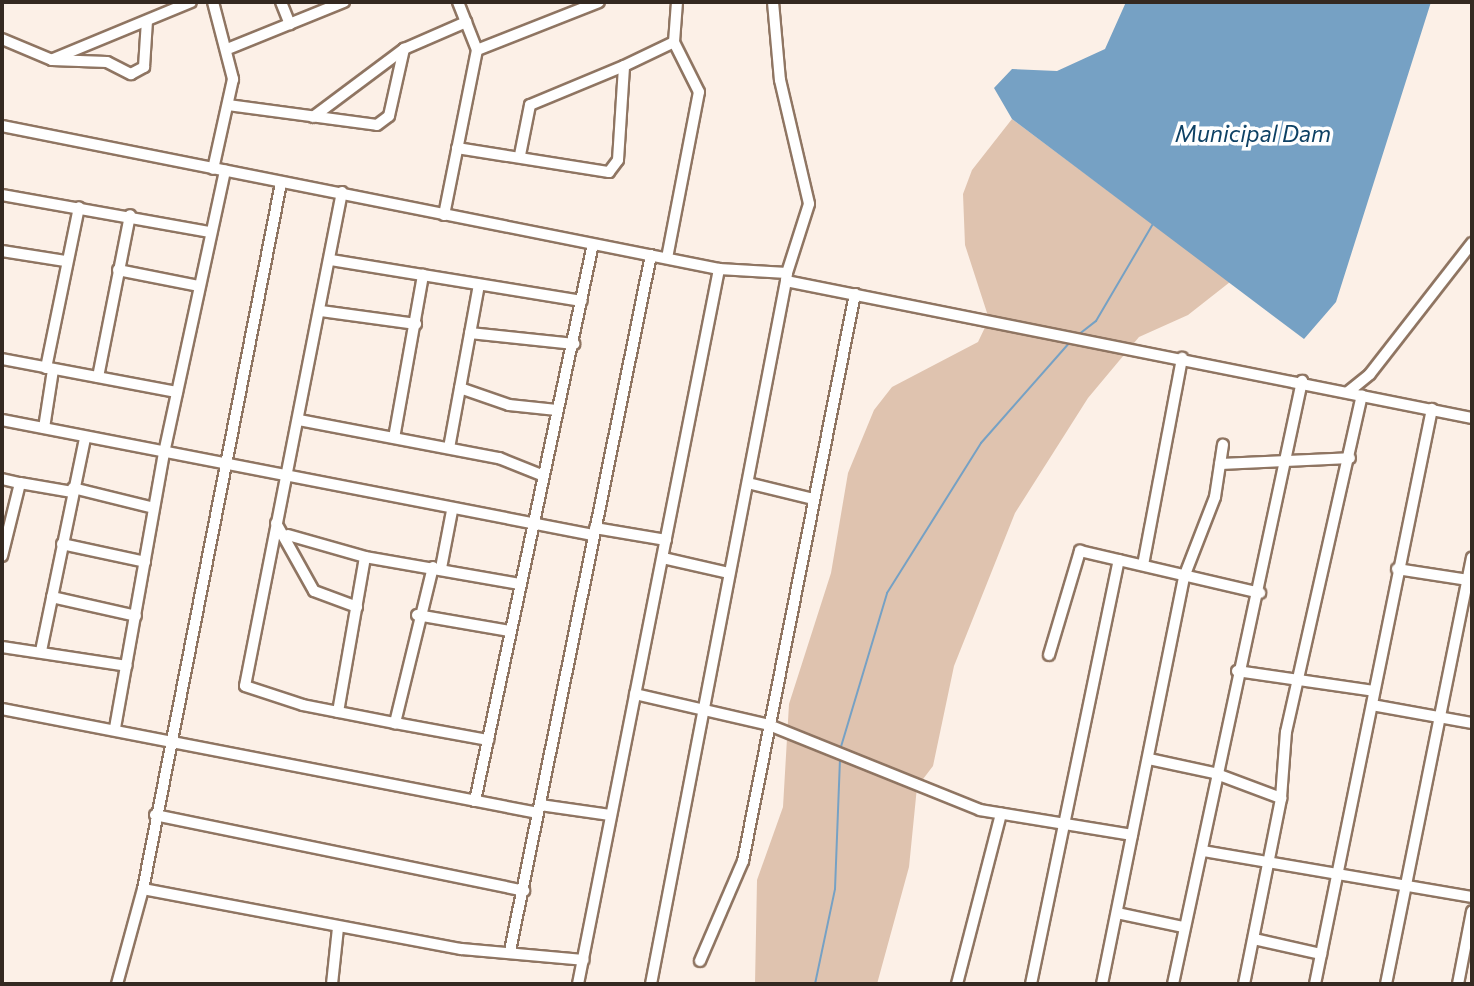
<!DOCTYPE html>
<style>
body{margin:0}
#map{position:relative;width:1474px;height:986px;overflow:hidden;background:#fcf0e7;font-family:Commissioner,sans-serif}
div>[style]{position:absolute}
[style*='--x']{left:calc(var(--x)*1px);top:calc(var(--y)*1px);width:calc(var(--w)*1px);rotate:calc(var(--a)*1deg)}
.green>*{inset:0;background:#dfc3af}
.water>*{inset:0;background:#76a1c4}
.stream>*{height:2px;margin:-1px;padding:0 1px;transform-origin:1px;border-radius:1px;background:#76a1c4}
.roads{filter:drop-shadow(2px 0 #8f7562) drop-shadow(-2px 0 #8f7562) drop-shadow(0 2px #8f7562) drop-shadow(0 -2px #8f7562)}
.minor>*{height:10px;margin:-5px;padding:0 5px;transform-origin:5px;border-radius:5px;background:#fff}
span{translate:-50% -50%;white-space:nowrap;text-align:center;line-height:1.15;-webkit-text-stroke:7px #fff;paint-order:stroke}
.water-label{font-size:23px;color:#0e4164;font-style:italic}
.frame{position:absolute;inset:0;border:4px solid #342921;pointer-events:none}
</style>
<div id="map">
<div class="green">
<div style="clip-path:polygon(1012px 119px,1230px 282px,1188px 315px,1139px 337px,1088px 398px,1015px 513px,954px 666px,933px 766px,917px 787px,909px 867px,877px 984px,755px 984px,757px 880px,783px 807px,789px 704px,831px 573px,848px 473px,874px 410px,892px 387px,978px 342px,989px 319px,965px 245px,963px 194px,972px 170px)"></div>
</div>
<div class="water">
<div style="clip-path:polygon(1126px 2px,1431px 2px,1336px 302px,1304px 339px,1012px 119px,994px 88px,1012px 69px,1057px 71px,1105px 49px)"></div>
</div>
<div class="stream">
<div style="--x:1078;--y:335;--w:23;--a:-38"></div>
<div style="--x:1096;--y:321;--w:115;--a:-59.6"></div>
<div style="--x:840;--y:750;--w:164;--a:-73.3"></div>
<div style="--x:887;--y:593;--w:177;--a:-57.9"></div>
<div style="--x:981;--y:443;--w:136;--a:-48.6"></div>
<div style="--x:815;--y:984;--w:97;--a:-78.1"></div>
<div style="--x:835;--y:889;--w:130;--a:-87.8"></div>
</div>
<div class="roads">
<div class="minor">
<div style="--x:213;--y:2;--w:80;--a:75.4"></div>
<div style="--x:233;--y:79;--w:92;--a:102.5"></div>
<div style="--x:281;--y:2;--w:24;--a:68"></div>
<div style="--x:773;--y:2;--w:78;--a:84.9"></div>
<div style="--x:780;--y:80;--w:127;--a:76.8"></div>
<div style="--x:809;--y:204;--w:72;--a:107.7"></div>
<div style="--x:2;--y:39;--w:54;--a:22.8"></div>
<div style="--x:52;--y:60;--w:55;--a:2.1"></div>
<div style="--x:107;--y:62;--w:27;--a:27"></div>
<div style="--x:131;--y:74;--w:15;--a:-28"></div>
<div style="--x:144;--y:67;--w:46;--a:-86.3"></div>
<div style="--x:230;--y:48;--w:123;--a:-22"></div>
<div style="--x:477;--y:50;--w:131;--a:-21.5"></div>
<div style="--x:53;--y:59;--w:149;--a:-22.4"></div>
<div style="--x:228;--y:105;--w:150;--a:7.6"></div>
<div style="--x:377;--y:125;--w:15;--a:-37"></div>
<div style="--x:389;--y:116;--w:69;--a:-77.4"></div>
<div style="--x:404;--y:49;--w:68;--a:-23.5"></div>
<div style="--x:313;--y:117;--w:114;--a:-36.8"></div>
<div style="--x:2;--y:126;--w:731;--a:11.28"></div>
<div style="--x:719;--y:269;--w:68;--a:3.4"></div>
<div style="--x:787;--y:273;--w:8;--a:97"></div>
<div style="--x:786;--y:281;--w:700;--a:11.29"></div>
<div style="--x:457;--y:148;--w:154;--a:9"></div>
<div style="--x:609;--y:172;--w:15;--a:-53"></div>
<div style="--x:618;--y:160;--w:94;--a:-86.3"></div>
<div style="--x:624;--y:66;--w:55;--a:-25.6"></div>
<div style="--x:520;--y:155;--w:51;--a:-78.7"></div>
<div style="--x:530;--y:105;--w:102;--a:-22.5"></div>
<div style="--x:342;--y:192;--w:503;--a:101.11"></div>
<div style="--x:245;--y:686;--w:61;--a:18.1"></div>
<div style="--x:303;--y:705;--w:94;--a:11.1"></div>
<div style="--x:2;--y:195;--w:210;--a:10.1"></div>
<div style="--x:444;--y:215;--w:168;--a:-78.7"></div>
<div style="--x:477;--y:50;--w:52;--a:-111.6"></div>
<div style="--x:2;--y:251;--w:64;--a:9"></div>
<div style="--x:667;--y:258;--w:169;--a:-79.1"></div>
<div style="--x:699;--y:92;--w:56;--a:-116.6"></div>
<div style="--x:674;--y:42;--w:40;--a:-85.7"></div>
<div style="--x:331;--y:260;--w:254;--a:9.3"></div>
<div style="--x:118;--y:270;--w:83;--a:11.2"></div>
<div style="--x:321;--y:311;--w:96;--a:7.8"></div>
<div style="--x:470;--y:333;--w:105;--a:6"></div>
<div style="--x:2;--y:359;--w:178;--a:10.7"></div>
<div style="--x:46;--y:368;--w:164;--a:-78.4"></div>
<div style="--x:98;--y:377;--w:165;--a:-78.8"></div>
<div style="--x:460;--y:388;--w:52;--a:19.1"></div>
<div style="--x:509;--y:405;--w:48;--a:5.9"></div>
<div style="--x:1348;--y:392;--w:28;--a:-39"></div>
<div style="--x:1370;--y:374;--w:166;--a:-52.1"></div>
<div style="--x:2;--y:420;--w:602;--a:11.01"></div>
<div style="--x:299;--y:420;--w:204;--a:10.8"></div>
<div style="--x:499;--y:458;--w:48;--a:21.8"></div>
<div style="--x:44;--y:428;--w:59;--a:-81.2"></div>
<div style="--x:394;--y:438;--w:166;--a:-79.9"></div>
<div style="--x:449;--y:448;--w:166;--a:-79.6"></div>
<div style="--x:1220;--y:464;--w:130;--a:-2.6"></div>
<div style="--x:2;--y:479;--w:18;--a:13"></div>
<div style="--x:748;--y:483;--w:67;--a:13.8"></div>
<div style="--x:73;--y:488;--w:83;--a:13.9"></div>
<div style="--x:276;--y:523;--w:78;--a:60.8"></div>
<div style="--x:314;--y:591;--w:46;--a:20.4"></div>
<div style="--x:595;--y:528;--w:72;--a:9.6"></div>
<div style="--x:288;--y:535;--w:80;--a:15.9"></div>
<div style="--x:365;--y:557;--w:157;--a:9.9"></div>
<div style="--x:62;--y:544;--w:85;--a:12.2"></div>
<div style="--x:2;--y:556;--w:75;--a:-76.1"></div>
<div style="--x:20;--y:483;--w:53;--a:9.8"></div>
<div style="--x:663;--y:558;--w:68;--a:12.8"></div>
<div style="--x:1143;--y:565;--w:211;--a:-79.3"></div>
<div style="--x:433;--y:567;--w:161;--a:103.7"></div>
<div style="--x:395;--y:723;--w:95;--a:10.4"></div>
<div style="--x:441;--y:568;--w:58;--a:-79.1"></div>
<div style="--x:1397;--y:569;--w:72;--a:8.8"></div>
<div style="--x:52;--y:597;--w:86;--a:12.7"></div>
<div style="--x:417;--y:615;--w:94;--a:9.8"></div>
<div style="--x:2;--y:647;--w:126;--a:8.6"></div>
<div style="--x:41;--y:651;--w:217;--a:-78.3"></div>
<div style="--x:1049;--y:655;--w:109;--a:-73.4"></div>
<div style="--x:1080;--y:551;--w:185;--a:13.1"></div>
<div style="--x:1237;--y:671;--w:138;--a:8.3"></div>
<div style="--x:635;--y:694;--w:138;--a:13"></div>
<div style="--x:769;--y:725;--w:227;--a:21.9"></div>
<div style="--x:980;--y:810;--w:154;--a:9.3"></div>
<div style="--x:1372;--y:705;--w:102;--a:10.2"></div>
<div style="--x:2;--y:709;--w:546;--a:10.98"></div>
<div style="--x:338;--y:712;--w:157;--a:-80.1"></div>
<div style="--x:115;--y:728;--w:279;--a:-79.9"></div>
<div style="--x:164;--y:453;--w:289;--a:-77.8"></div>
<div style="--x:1149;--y:759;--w:66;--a:12.2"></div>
<div style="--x:1214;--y:773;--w:72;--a:20.5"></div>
<div style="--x:475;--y:801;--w:569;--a:-78.04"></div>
<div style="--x:540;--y:805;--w:71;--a:8.1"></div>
<div style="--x:155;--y:815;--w:377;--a:11.6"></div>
<div style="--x:1203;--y:851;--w:273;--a:9.7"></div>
<div style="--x:143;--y:889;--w:324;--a:10.7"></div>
<div style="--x:461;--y:949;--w:123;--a:5.1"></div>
<div style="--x:1117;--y:913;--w:67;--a:12"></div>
<div style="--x:1254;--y:939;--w:69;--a:12.6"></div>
<div style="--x:510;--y:951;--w:710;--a:-78.55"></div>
<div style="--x:700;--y:961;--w:109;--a:-66.7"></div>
<div style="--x:743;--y:861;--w:578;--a:-78.83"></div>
<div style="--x:117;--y:984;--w:98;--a:-74.7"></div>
<div style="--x:143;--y:889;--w:719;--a:-78.94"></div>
<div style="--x:332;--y:984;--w:56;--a:-83.9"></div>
<div style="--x:578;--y:984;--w:729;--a:-78.84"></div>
<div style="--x:651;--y:984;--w:716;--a:-79.13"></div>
<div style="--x:957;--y:984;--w:176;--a:-75.5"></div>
<div style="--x:1031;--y:984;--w:433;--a:-78.3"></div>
<div style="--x:1102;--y:984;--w:415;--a:-78.6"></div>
<div style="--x:1184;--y:577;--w:86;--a:-68.8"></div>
<div style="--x:1215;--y:497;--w:53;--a:-81.3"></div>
<div style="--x:1173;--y:984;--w:617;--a:-77.92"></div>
<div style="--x:1244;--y:984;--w:190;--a:-78.7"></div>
<div style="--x:1281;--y:798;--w:66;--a:-85.7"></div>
<div style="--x:1286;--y:732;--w:345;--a:-77.3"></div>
<div style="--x:1315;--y:984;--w:587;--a:-78.5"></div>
<div style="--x:1386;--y:984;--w:435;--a:-78.6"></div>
<div style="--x:1458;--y:984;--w:74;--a:-79.1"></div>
</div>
</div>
<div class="water-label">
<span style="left:1253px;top:133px">Municipal Dam</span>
</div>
<div class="frame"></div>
</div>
